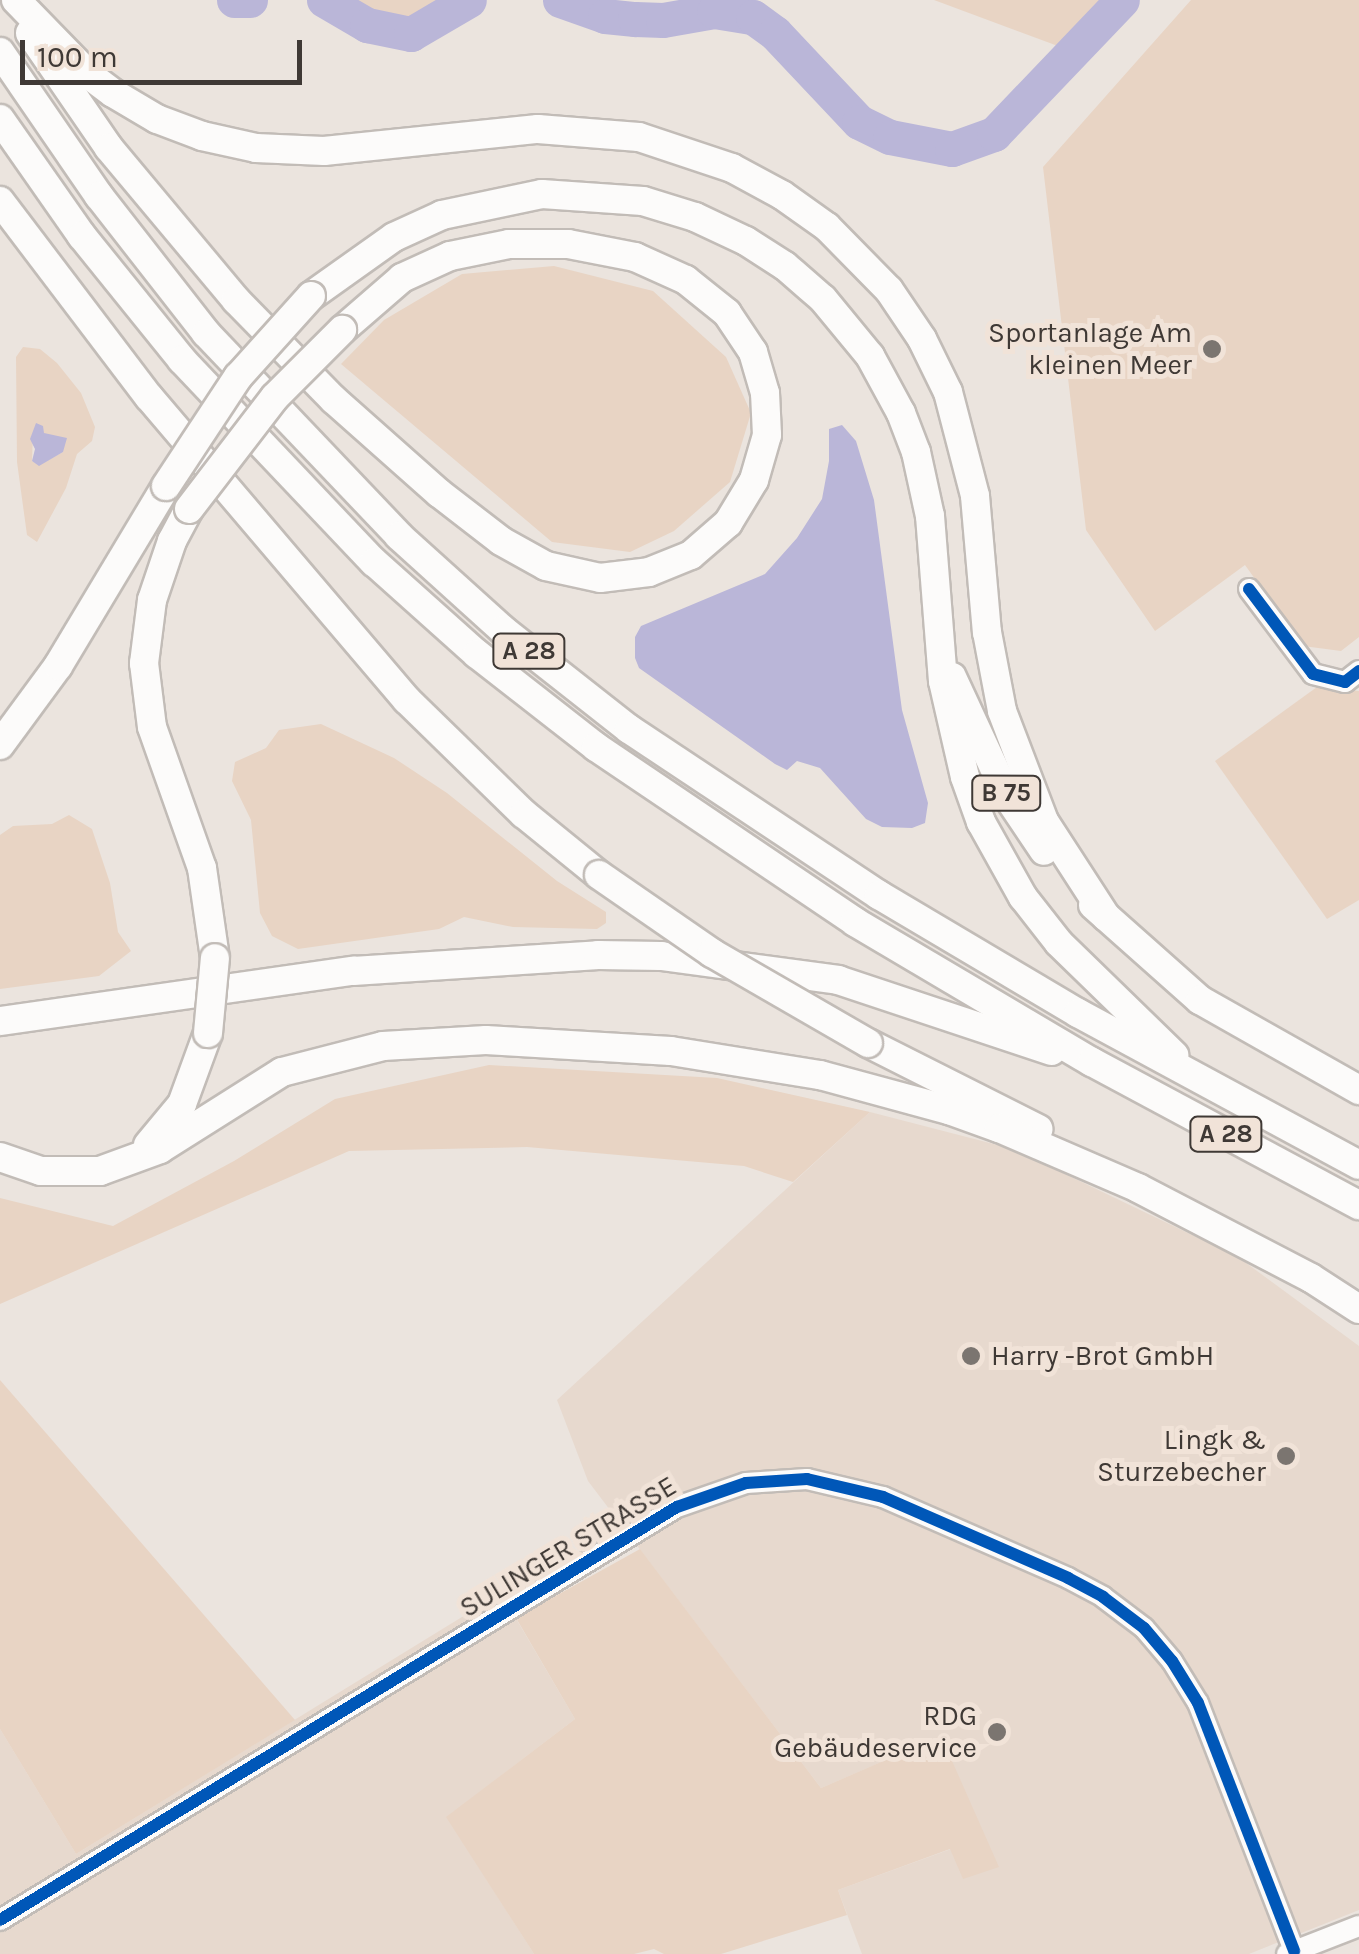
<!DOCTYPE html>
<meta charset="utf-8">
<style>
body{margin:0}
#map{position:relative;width:1359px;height:1954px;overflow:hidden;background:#ebe4de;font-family:Karla,sans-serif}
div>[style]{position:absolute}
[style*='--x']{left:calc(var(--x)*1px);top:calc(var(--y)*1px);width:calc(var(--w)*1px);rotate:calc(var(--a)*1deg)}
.built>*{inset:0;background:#e7d9ce}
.green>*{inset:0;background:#e8d4c4}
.water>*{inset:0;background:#bab6d8}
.river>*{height:35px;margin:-17.5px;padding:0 17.5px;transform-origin:17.5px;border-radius:17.5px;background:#bab6d8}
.roads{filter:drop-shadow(2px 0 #c2bcb7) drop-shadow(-2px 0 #c2bcb7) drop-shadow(0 2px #c2bcb7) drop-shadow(0 -2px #c2bcb7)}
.minor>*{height:20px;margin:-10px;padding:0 10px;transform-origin:10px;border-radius:10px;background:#fcfbfa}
.highway>*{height:28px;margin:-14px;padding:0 14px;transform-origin:14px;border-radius:14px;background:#fcfbfa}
.bridges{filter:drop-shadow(2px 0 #c2bcb7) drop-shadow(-2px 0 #c2bcb7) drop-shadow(0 2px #c2bcb7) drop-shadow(0 -2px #c2bcb7)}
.highway-bridge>*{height:28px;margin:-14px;padding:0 14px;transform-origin:14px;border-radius:14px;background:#fcfbfa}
.cycleway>*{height:12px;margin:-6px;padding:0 6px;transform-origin:6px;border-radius:6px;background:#0057b8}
.dots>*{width:28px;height:28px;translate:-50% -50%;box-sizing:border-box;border:5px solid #f1e3d8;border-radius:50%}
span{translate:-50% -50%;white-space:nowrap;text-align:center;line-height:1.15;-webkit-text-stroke:10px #f1e3d8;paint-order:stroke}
.shield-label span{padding:2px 8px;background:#f1e3d8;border:2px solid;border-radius:8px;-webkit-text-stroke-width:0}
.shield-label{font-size:25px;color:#3f3935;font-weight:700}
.poi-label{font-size:28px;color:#3f3935}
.right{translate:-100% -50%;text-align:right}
.left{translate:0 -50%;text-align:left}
.street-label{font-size:28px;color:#3f3935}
.scale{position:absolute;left:20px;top:40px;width:282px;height:45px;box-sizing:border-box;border:5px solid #3f3935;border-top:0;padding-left:12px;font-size:30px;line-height:35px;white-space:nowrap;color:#3f3935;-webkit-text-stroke:8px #f1e3d8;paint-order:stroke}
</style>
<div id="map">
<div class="built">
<div style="clip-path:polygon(870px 1112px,1013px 1149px,1238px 1257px,1359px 1346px,1359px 1910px,1249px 1954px,862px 1954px,838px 1890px,951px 1849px,942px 1736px,821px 1788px,588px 1481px,557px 1400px)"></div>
<div style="clip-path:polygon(501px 1593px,575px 1719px,447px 1817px,534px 1954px,0 1954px,0 1729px,76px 1854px)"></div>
</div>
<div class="green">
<div style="clip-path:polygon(339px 0,459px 0,406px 25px,385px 23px)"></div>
<div style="clip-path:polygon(934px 0,1110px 0,1066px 49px)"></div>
<div style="clip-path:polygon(1191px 0,1359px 0,1359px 637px,1341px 651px,1303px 646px,1245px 565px,1155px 631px,1086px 530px,1043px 167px)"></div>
<div style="clip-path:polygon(554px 266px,653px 291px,726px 357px,751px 413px,730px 482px,674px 531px,630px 552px,552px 542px,341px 364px,384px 320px,462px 274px)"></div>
<div style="clip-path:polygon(evenodd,23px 347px,40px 349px,57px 363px,81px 393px,95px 427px,92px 441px,77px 454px,66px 488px,37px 542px,27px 535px,17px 462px,16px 357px,23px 347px,33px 433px,55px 437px,63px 452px,39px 465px,32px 461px,33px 433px)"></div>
<div style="clip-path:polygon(1317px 687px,1359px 691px,1359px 900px,1327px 919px,1215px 761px)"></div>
<div style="clip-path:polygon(321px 724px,394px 758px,447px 793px,557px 881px,606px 912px,606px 923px,597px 929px,513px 927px,464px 917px,439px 929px,298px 949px,272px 936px,260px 913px,251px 820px,232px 781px,235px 762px,266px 748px,279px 730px)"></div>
<div style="clip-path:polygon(69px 815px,92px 829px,110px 883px,118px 932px,131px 951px,99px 976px,0 989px,0 835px,13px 826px,52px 824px)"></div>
<div style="clip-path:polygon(489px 1065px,717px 1078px,870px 1112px,793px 1182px,744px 1166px,527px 1147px,349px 1151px,0 1304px,0 1198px,113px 1226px,234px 1161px,335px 1099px)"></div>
<div style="clip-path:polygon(0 1380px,295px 1720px,76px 1854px,0 1729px)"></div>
<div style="clip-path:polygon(640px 1549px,821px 1788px,941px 1736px,999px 1867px,963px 1879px,950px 1849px,838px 1890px,847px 1915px,721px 1954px,664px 1954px,654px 1949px,634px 1954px,534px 1954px,446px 1817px,575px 1719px,516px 1618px)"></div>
</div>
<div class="water">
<div style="clip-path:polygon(36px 423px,43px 426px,44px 433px,67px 438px,63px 452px,39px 466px,32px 461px,35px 449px,30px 439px)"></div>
<div style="clip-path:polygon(842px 425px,856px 441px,874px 500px,902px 710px,928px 803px,925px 823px,912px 828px,882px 827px,866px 819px,820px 768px,797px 761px,787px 770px,775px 764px,639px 668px,635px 658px,635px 637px,641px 626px,765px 574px,797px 538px,822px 499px,829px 461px,829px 429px)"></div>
</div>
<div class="river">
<div style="--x:234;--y:0;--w:16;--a:0"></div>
<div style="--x:324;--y:0;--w:50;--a:30.2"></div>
<div style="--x:367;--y:25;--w:45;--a:11.6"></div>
<div style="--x:411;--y:34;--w:67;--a:-30.4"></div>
<div style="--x:560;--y:0;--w:48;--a:19.6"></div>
<div style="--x:605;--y:16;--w:30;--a:6"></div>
<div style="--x:635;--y:19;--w:28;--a:2"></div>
<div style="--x:663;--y:20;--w:52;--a:-10"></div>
<div style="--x:714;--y:11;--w:39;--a:9"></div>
<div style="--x:753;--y:17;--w:27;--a:36"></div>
<div style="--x:775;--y:33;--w:122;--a:46.7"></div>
<div style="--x:859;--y:122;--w:34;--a:26"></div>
<div style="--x:890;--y:137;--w:63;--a:11"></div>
<div style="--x:952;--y:149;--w:45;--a:-19.7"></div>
<div style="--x:994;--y:134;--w:185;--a:-46.3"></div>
</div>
<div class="roads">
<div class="minor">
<div style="--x:1249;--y:589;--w:106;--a:53"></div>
<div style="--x:1313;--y:674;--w:33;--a:14"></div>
<div style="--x:1345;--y:682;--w:18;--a:-38"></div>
<div style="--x:0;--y:1920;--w:793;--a:-31.39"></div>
<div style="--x:677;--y:1507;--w:73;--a:-19.2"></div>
<div style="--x:746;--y:1483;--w:61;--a:-3.8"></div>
<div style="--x:807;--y:1479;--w:78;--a:13.3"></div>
<div style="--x:883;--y:1497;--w:202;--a:23.6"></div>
<div style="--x:1068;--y:1578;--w:40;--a:28"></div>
<div style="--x:1103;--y:1597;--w:51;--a:37.1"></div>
<div style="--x:1144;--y:1628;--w:43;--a:49.7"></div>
<div style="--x:1172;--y:1661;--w:49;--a:58.2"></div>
<div style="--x:1198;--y:1703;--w:266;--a:68.8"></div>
<div style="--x:1287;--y:1954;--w:77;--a:-21.3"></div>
</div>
<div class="highway">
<div style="--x:16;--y:0;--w:105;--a:45.8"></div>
<div style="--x:89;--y:75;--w:30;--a:37"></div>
<div style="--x:113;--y:93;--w:51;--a:30.6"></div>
<div style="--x:157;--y:119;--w:48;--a:20.7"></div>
<div style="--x:202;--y:136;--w:55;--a:12.5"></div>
<div style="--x:256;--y:148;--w:68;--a:2.5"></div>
<div style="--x:324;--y:151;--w:215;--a:-5.9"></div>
<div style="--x:538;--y:129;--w:101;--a:4.5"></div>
<div style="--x:639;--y:137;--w:98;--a:18.4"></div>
<div style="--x:732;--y:168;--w:57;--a:28.4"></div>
<div style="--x:782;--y:195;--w:55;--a:35.4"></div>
<div style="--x:827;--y:227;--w:88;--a:45.5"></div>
<div style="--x:889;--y:290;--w:59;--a:56"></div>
<div style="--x:922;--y:339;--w:59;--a:63.9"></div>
<div style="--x:948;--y:392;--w:107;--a:75.4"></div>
<div style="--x:975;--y:496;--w:137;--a:85"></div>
<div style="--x:987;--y:632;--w:80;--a:79.2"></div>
<div style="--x:1002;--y:711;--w:118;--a:69.1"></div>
<div style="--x:1044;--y:821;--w:114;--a:57.1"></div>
<div style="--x:30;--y:33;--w:140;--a:55.5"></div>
<div style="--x:109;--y:148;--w:198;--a:50.1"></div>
<div style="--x:236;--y:300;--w:139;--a:45.6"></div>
<div style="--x:333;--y:399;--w:142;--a:41.6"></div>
<div style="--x:439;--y:493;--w:78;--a:37.7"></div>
<div style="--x:501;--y:541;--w:51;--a:29.1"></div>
<div style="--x:546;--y:566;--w:55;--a:12.5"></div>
<div style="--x:600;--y:578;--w:49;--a:-7"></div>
<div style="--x:649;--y:572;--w:45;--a:-22"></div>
<div style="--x:691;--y:555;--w:49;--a:-40.9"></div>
<div style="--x:728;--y:523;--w:50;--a:-58.8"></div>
<div style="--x:754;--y:480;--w:47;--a:-73.9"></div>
<div style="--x:767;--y:435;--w:42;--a:-92.7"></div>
<div style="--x:765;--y:393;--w:43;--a:-106.3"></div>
<div style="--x:753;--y:352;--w:47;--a:-123.7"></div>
<div style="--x:727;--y:313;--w:53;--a:-141.2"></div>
<div style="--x:686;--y:280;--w:56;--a:-155.7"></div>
<div style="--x:635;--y:257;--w:68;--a:-169"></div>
<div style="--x:568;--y:244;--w:59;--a:180"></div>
<div style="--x:509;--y:244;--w:60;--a:168.5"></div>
<div style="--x:450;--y:256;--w:53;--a:155.4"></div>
<div style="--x:402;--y:278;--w:79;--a:139.1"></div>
<div style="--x:0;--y:52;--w:175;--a:55.5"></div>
<div style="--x:99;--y:196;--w:174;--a:52"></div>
<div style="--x:206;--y:333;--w:280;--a:46.4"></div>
<div style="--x:399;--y:536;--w:140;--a:42.1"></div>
<div style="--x:503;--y:630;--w:160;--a:38.2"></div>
<div style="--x:629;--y:729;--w:300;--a:33.6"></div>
<div style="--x:879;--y:895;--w:231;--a:30.7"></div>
<div style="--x:1078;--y:1013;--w:319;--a:28.4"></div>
<div style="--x:0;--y:119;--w:143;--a:55"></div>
<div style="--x:82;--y:236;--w:159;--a:51.1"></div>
<div style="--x:182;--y:360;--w:279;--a:46.5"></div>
<div style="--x:374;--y:562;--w:138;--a:41.8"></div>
<div style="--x:477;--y:654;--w:151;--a:38"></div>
<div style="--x:596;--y:747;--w:313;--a:34"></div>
<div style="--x:855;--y:922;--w:275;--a:30.6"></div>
<div style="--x:1092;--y:1062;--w:303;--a:28.2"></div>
<div style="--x:0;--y:201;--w:246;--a:52.8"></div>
<div style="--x:149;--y:397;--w:398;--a:49.6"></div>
<div style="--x:407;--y:700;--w:163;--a:44.3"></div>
<div style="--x:524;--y:814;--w:97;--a:39.1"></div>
<div style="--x:311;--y:296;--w:102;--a:-35.4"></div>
<div style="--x:394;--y:237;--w:53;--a:-24.6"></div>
<div style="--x:442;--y:215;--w:102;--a:-11.9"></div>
<div style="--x:542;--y:194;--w:101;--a:4"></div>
<div style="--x:643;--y:201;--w:54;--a:17.1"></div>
<div style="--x:695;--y:217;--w:56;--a:25.2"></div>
<div style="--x:746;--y:241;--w:46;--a:32.7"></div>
<div style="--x:785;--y:266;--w:50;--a:41"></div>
<div style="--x:823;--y:299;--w:74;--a:50.5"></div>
<div style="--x:870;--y:356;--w:65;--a:61.5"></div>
<div style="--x:901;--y:413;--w:42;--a:69"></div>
<div style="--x:916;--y:452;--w:66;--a:77.7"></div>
<div style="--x:930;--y:516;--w:166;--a:85.5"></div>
<div style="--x:943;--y:681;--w:98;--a:77.1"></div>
<div style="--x:965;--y:777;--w:48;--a:70.4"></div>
<div style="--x:981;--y:822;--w:86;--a:60.8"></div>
<div style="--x:1023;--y:897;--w:58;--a:52"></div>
<div style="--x:1059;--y:943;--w:161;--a:44.2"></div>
<div style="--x:189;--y:509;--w:36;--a:118"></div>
<div style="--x:172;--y:541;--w:62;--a:108.7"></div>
<div style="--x:152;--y:600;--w:64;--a:97.2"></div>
<div style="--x:144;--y:663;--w:64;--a:82.9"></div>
<div style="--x:152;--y:727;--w:150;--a:70.5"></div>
<div style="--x:202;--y:868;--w:91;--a:81.8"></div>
<div style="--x:952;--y:677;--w:131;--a:65.2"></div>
<div style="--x:1007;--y:796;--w:66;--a:56.1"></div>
<div style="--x:0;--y:745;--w:98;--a:-53.7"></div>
<div style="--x:58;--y:666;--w:210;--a:-59"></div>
<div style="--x:1093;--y:905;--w:143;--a:41.6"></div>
<div style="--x:1200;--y:1000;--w:183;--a:29.5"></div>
<div style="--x:0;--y:1021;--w:357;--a:-8.1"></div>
<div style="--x:353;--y:971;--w:246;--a:-3.7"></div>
<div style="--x:598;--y:955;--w:63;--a:0.9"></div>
<div style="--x:661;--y:956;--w:179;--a:7.7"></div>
<div style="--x:838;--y:980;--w:225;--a:18.4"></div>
<div style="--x:868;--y:1043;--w:191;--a:26.8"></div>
<div style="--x:148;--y:1145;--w:53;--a:-50.3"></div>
<div style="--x:182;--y:1104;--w:76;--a:-69.9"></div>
<div style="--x:0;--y:1157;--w:43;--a:18.9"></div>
<div style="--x:41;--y:1171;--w:59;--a:0"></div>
<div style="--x:100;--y:1171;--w:64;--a:-20.1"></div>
<div style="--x:160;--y:1149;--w:144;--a:-32.3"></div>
<div style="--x:282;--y:1072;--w:104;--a:-14.4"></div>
<div style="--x:383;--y:1046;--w:103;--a:-3.3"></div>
<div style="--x:486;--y:1040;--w:185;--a:3.4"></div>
<div style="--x:671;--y:1051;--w:151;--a:9.2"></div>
<div style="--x:820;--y:1075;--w:134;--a:15.2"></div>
<div style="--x:949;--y:1110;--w:53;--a:19.8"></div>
<div style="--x:999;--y:1128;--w:151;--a:23.3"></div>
<div style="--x:1138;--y:1188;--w:195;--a:27.5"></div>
<div style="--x:1311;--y:1278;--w:57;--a:32.9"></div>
</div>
</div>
<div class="bridges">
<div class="highway-bridge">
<div style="--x:166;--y:486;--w:131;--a:-56.6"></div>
<div style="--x:238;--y:377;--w:109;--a:-48"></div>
<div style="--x:189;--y:509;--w:141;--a:-52.5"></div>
<div style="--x:275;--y:397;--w:95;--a:-45"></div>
<div style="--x:599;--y:875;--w:137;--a:34.6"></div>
<div style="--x:712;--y:953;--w:180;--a:30"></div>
<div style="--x:208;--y:1033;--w:75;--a:-84.7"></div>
</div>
</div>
<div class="cycleway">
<div style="--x:1249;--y:589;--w:106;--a:53"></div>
<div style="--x:1313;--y:674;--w:33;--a:14"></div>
<div style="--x:1345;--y:682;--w:18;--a:-38"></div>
<div style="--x:0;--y:1920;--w:793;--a:-31.39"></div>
<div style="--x:677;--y:1507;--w:73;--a:-19.2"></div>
<div style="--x:746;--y:1483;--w:61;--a:-3.8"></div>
<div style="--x:807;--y:1479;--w:78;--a:13.3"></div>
<div style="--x:883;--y:1497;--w:202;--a:23.6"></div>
<div style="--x:1068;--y:1578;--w:40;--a:28"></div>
<div style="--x:1103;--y:1597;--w:51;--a:37.1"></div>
<div style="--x:1144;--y:1628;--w:43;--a:49.7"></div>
<div style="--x:1172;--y:1661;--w:49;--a:58.2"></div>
<div style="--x:1198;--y:1703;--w:266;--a:68.8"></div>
</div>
<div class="dots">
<div style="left:1212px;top:349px;background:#7b7570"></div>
<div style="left:971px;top:1356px;background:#7b7570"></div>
<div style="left:1286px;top:1456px;background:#7b7570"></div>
<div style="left:997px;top:1732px;background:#7b7570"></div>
</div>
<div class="shield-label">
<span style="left:529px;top:651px">A 28</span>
<span style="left:1006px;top:793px">B 75</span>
<span style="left:1226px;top:1134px">A 28</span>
</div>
<div class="poi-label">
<span class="right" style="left:1192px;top:349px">Sportanlage Am<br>kleinen Meer</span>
<span class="left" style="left:991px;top:1356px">Harry -Brot GmbH</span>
<span class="right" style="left:1266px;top:1456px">Lingk &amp;<br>Sturzebecher</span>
<span class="right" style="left:977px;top:1732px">RDG<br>Gebäudeservice</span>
</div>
<div class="street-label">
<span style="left:568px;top:1547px;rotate:-31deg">SULINGER STRASSE</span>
</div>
<div class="scale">100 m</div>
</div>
